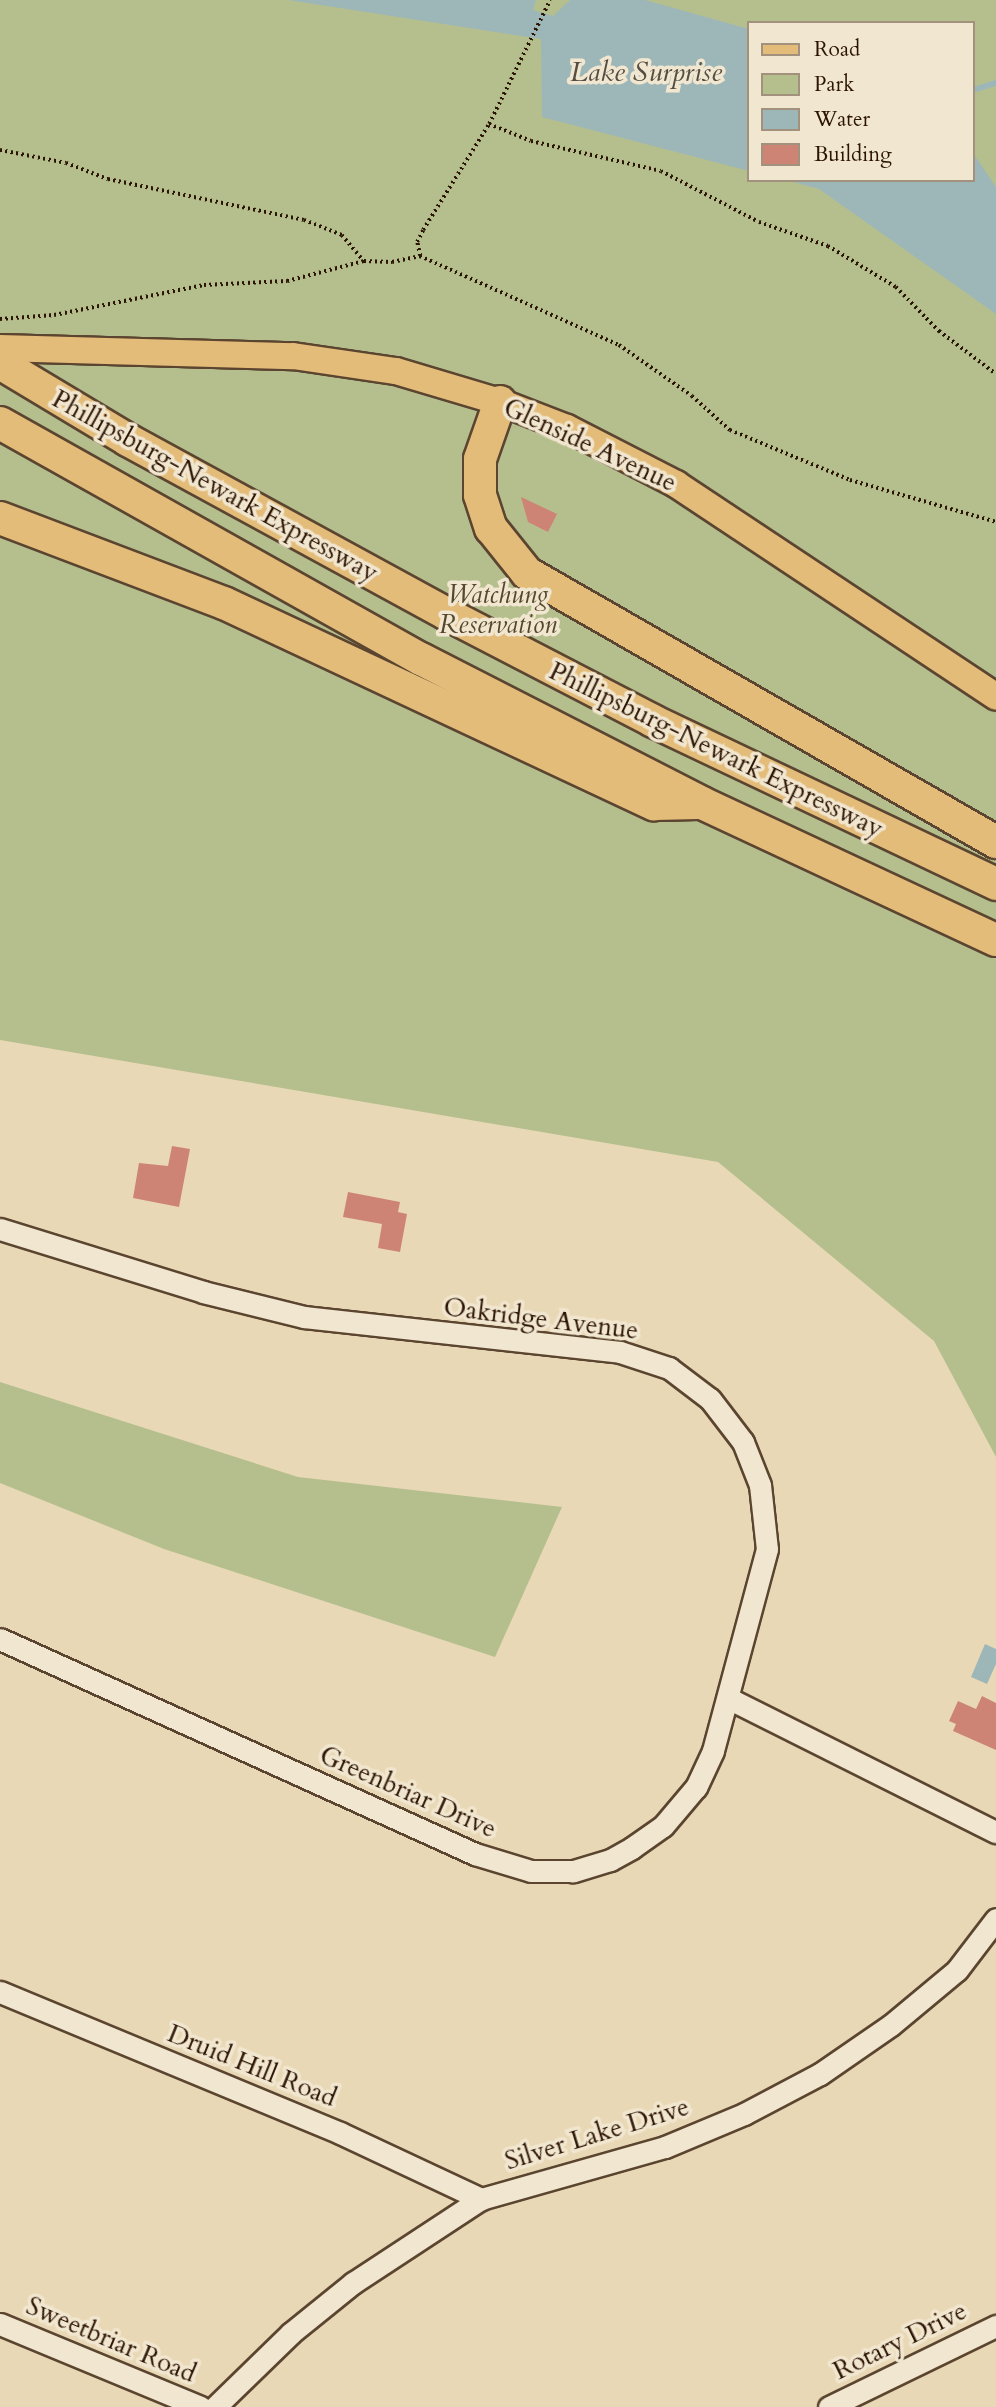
<!DOCTYPE html>
<style>
body{margin:0}
#map{position:relative;width:996px;height:2407px;overflow:hidden;background:#e9d8b5;font-family:Cardo,serif}
div>[style]{position:absolute}
[style*='--x']{left:calc(var(--x)*1px);top:calc(var(--y)*1px);width:calc(var(--w)*1px);rotate:calc(var(--a)*1deg)}
.green>*{inset:0;background:#b5bf8e}
.water>*{inset:0;background:#9db7b9}
.stream>*{height:6px;margin:-3px;padding:0 3px;transform-origin:3px;border-radius:3px;background:#9db7b9}
.building>*{inset:0;background:#ce8475}
.path>*{height:3.5px;margin-top:-1.75px;transform-origin:0;background:repeating-linear-gradient(90deg,#2c1403 0 2px,transparent 0 5.5px)}
.roads{filter:drop-shadow(2px 0 #5b4530) drop-shadow(-2px 0 #5b4530) drop-shadow(0 2px #5b4530) drop-shadow(0 -2px #5b4530)}
.minor>*{height:21px;margin:-10.5px;padding:0 10.5px;transform-origin:10.5px;border-radius:10.5px;background:#f1e6cf}
.major>*{height:26px;margin:-13px;padding:0 13px;transform-origin:13px;border-radius:13px;background:#e4bc7a}
.highway>*{height:32px;margin:-16px;padding:0 16px;transform-origin:16px;border-radius:16px;background:#e4bc7a}
span{translate:-50% -50%;white-space:nowrap;text-align:center;line-height:1.15;-webkit-text-stroke:7px #f1e6cf;paint-order:stroke}
.street-label{font-size:26px;color:#2c1403}
.park-label{font-size:26px;color:#55472d;font-style:italic}
.water-label{font-size:28px;color:#544d43;font-style:italic}
.legend{position:absolute;left:747px;top:21px;width:228px;height:161px;box-sizing:border-box;background:#f1e6cf;border:2px solid #a2927d;margin:0;padding:9px 12px;list-style:none;font-size:21px;color:#2c1403}
.legend li{display:flex;align-items:center;gap:14px;height:35px}
.legend b{width:35px;border:2px solid #a2927d}
</style>
<div id="map">
<div class="green">
<div style="clip-path:polygon(evenodd,0 0,996px 0,996px 1457px,934px 1341px,718px 1162px,0 1040px,0 0,749px 23px,973px 23px,973px 180px,749px 180px,749px 23px)"></div>
<div style="clip-path:polygon(0 1382px,298px 1477px,562px 1507px,495px 1657px,164px 1549px,0 1483px)"></div>
</div>
<div class="water">
<div style="clip-path:polygon(288px 0,536px 0,533px 10px,553px 16px,570px 0,645px 0,749px 29px,749px 171px,542px 117px,541px 39px)"></div>
<div style="clip-path:polygon(973px 153px,996px 187px,996px 314px,819px 189px,786px 180px,973px 180px)"></div>
<div style="clip-path:polygon(985px 1644px,996px 1649px,996px 1664px,987px 1684px,971px 1677px)"></div>
</div>
<div class="stream">
<div style="--x:973;--y:90;--w:24;--a:-17"></div>
</div>
<div class="building">
<div style="clip-path:polygon(521px 497px,557px 514px,548px 532px,528px 522px)"></div>
<div style="clip-path:polygon(172px 1146px,190px 1149px,179px 1207px,133px 1198px,139px 1163px,168px 1166px)"></div>
<div style="clip-path:polygon(348px 1192px,400px 1202px,398px 1212px,407px 1214px,400px 1252px,378px 1248px,382px 1224px,343px 1217px)"></div>
<div style="clip-path:polygon(982px 1696px,996px 1703px,996px 1750px,953px 1731px,956px 1724px,949px 1721px,958px 1701px,976px 1709px)"></div>
</div>
<div class="path">
<div style="--x:489;--y:124;--w:45;--a:22"></div>
<div style="--x:531;--y:141;--w:133;--a:13"></div>
<div style="--x:661;--y:171;--w:110;--a:27.5"></div>
<div style="--x:759;--y:222;--w:73;--a:19.2"></div>
<div style="--x:828;--y:246;--w:79;--a:31.1"></div>
<div style="--x:896;--y:287;--w:62;--a:45.7"></div>
<div style="--x:939;--y:331;--w:71;--a:37"></div>
<div style="--x:0;--y:150;--w:67;--a:11.1"></div>
<div style="--x:66;--y:163;--w:45;--a:20.9"></div>
<div style="--x:108;--y:179;--w:200;--a:11.8"></div>
<div style="--x:304;--y:220;--w:41;--a:21.5"></div>
<div style="--x:342;--y:235;--w:34;--a:50"></div>
<div style="--x:420;--y:256;--w:14;--a:-102"></div>
<div style="--x:417;--y:242;--w:13;--a:-63"></div>
<div style="--x:423;--y:230;--w:125;--a:-58.1"></div>
<div style="--x:489;--y:124;--w:138;--a:-63.8"></div>
<div style="--x:0;--y:319;--w:54;--a:-4.2"></div>
<div style="--x:54;--y:315;--w:153;--a:-11.3"></div>
<div style="--x:204;--y:285;--w:83;--a:-2.8"></div>
<div style="--x:287;--y:281;--w:80;--a:-14.6"></div>
<div style="--x:364;--y:261;--w:28;--a:2"></div>
<div style="--x:392;--y:262;--w:29;--a:-12"></div>
<div style="--x:420;--y:256;--w:218;--a:24.1"></div>
<div style="--x:619;--y:345;--w:89;--a:34.9"></div>
<div style="--x:692;--y:396;--w:51;--a:41.8"></div>
<div style="--x:730;--y:430;--w:130;--a:22.6"></div>
<div style="--x:850;--y:480;--w:152;--a:16"></div>
</div>
<div class="roads">
<div class="minor">
<div style="--x:0;--y:1229;--w:213;--a:17.2"></div>
<div style="--x:203;--y:1292;--w:104;--a:13.9"></div>
<div style="--x:304;--y:1317;--w:318;--a:6.3"></div>
<div style="--x:620;--y:1352;--w:52;--a:18.1"></div>
<div style="--x:669;--y:1368;--w:51;--a:37.1"></div>
<div style="--x:710;--y:1399;--w:54;--a:52.5"></div>
<div style="--x:743;--y:1442;--w:46;--a:68.4"></div>
<div style="--x:760;--y:1485;--w:64;--a:83.8"></div>
<div style="--x:767;--y:1549;--w:209;--a:105"></div>
<div style="--x:713;--y:1751;--w:40;--a:115"></div>
<div style="--x:696;--y:1787;--w:51;--a:130.2"></div>
<div style="--x:663;--y:1826;--w:38;--a:145"></div>
<div style="--x:632;--y:1848;--w:25;--a:151"></div>
<div style="--x:610;--y:1860;--w:39;--a:163"></div>
<div style="--x:573;--y:1871;--w:42;--a:180"></div>
<div style="--x:531;--y:1871;--w:59;--a:-163.1"></div>
<div style="--x:475;--y:1854;--w:521;--a:-155.65"></div>
<div style="--x:728;--y:1698;--w:300;--a:26.6"></div>
<div style="--x:0;--y:1992;--w:368;--a:22.5"></div>
<div style="--x:340;--y:2133;--w:156;--a:25.1"></div>
<div style="--x:0;--y:2324;--w:217;--a:22.5"></div>
<div style="--x:215;--y:2407;--w:106;--a:-44.2"></div>
<div style="--x:291;--y:2333;--w:80;--a:-38.9"></div>
<div style="--x:353;--y:2283;--w:153;--a:-33.3"></div>
<div style="--x:481;--y:2199;--w:191;--a:-15.8"></div>
<div style="--x:665;--y:2147;--w:86;--a:-22.7"></div>
<div style="--x:744;--y:2114;--w:86;--a:-27.8"></div>
<div style="--x:820;--y:2074;--w:86;--a:-34.6"></div>
<div style="--x:891;--y:2025;--w:86;--a:-39.8"></div>
<div style="--x:957;--y:1970;--w:64;--a:-52.6"></div>
<div style="--x:829;--y:2407;--w:186;--a:-25.9"></div>
</div>
<div class="major">
<div style="--x:0;--y:348;--w:293;--a:1.6"></div>
<div style="--x:293;--y:356;--w:104;--a:8.3"></div>
<div style="--x:396;--y:371;--w:109;--a:16.6"></div>
<div style="--x:500;--y:402;--w:72;--a:21.2"></div>
<div style="--x:567;--y:428;--w:123;--a:27.2"></div>
<div style="--x:676;--y:484;--w:384;--a:33.6"></div>
</div>
<div class="highway">
<div style="--x:0;--y:363;--w:149;--a:31"></div>
<div style="--x:128;--y:440;--w:363;--a:28.6"></div>
<div style="--x:447;--y:614;--w:232;--a:27.4"></div>
<div style="--x:653;--y:721;--w:380;--a:25.4"></div>
<div style="--x:500;--y:402;--w:60;--a:109.3"></div>
<div style="--x:480;--y:459;--w:36;--a:90"></div>
<div style="--x:480;--y:495;--w:35;--a:72"></div>
<div style="--x:491;--y:528;--w:58;--a:51.3"></div>
<div style="--x:527;--y:573;--w:541;--a:29.84"></div>
<div style="--x:0;--y:423;--w:483;--a:29.3"></div>
<div style="--x:421;--y:659;--w:316;--a:27.1"></div>
<div style="--x:702;--y:803;--w:324;--a:25"></div>
<div style="--x:0;--y:518;--w:240;--a:20.8"></div>
<div style="--x:224;--y:603;--w:475;--a:25.1"></div>
<div style="--x:654;--y:804;--w:44;--a:-1.3"></div>
</div>
</div>
<div class="street-label">
<span style="left:590px;top:445px;rotate:25deg">Glenside Avenue</span>
<span style="left:215px;top:486px;rotate:29deg">Phillipsburg-Newark Expressway</span>
<span style="left:716px;top:750px;rotate:26deg">Phillipsburg-Newark Expressway</span>
<span style="left:541px;top:1319px;rotate:7deg">Oakridge Avenue</span>
<span style="left:408px;top:1792px;rotate:24deg">Greenbriar Drive</span>
<span style="left:252px;top:2066px;rotate:22deg">Druid Hill Road</span>
<span style="left:597px;top:2134px;rotate:-17deg">Silver Lake Drive</span>
<span style="left:111px;top:2340px;rotate:23deg">Sweetbriar Road</span>
<span style="left:900px;top:2341px;rotate:-26deg">Rotary Drive</span>
</div>
<div class="park-label">
<span style="left:498px;top:610px">Watchung<br>Reservation</span>
</div>
<div class="water-label">
<span style="left:646px;top:72px">Lake Surprise</span>
</div>
<ul class="legend">
<li><b style="height:9px;background:#e4bc7a"></b>Road</li>
<li><b style="height:19px;background:#b5bf8e"></b>Park</li>
<li><b style="height:19px;background:#9db7b9"></b>Water</li>
<li><b style="height:19px;background:#ce8475"></b>Building</li>
</ul>
</div>
